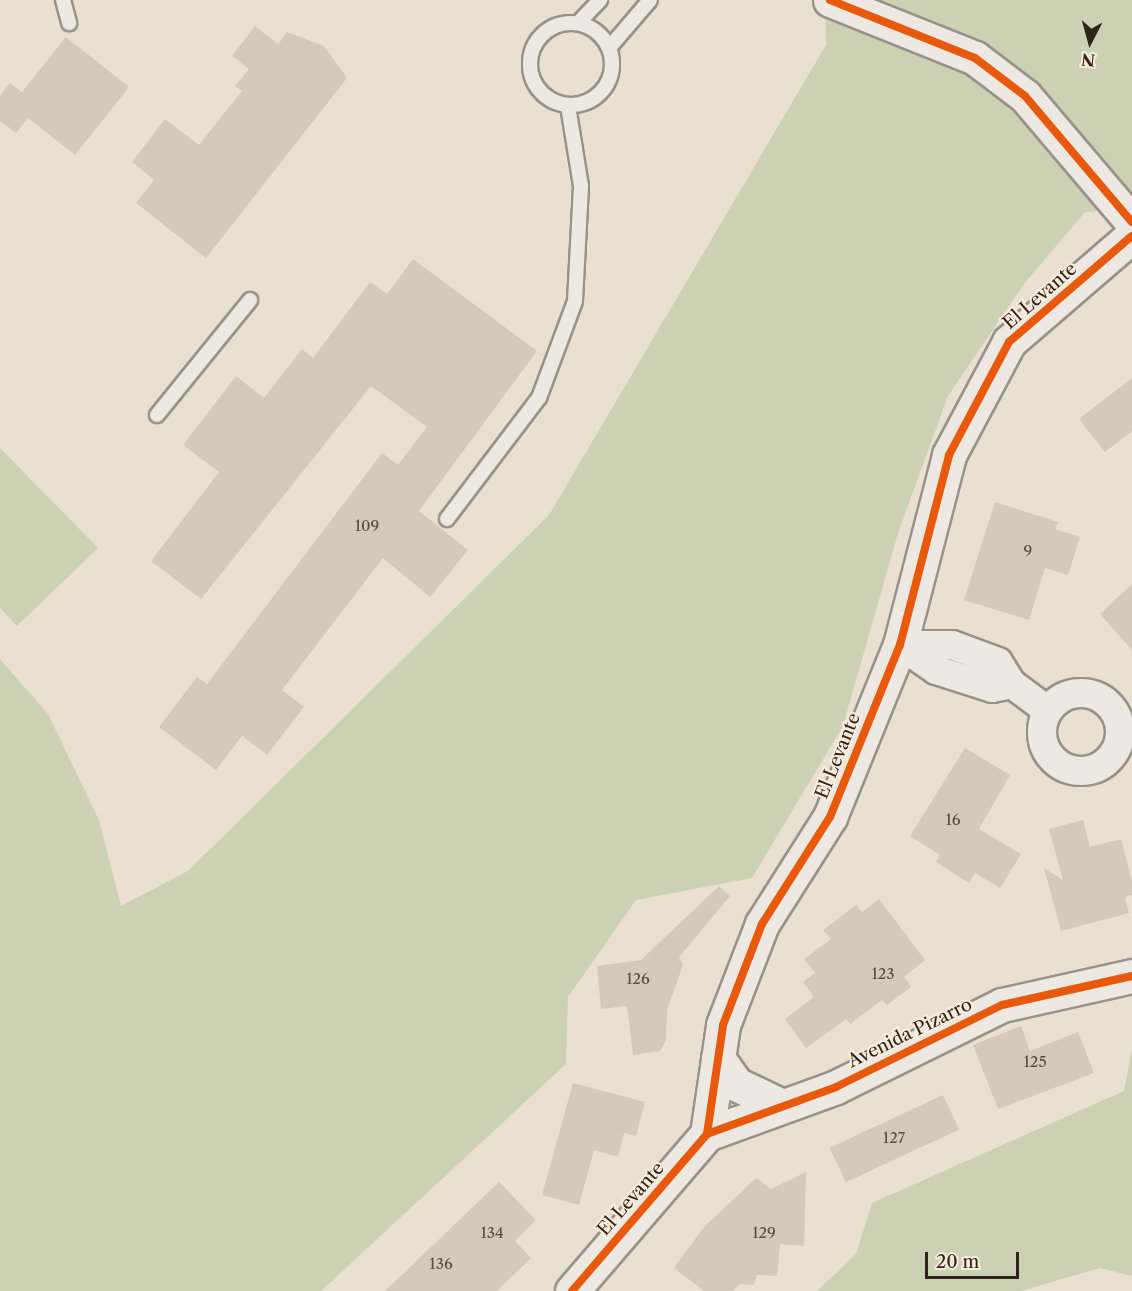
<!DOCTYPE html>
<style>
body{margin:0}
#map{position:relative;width:1132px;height:1291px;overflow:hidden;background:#e9e0d2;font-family:"Libre Caslon Text",serif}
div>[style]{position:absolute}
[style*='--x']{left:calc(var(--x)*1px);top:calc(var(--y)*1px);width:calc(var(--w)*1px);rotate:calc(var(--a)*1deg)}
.green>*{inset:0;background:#ccd1b3}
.building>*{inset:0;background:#d5c8bc;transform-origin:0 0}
.roads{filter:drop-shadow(2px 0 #999289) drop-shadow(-2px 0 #999289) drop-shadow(0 2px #999289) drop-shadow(0 -2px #999289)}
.lane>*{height:14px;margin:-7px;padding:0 7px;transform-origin:7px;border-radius:7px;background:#ede8e2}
.lane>.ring{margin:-7px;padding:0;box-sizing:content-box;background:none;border:14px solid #ede8e2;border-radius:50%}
.street>*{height:28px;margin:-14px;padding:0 14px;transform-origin:14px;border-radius:14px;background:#ede8e2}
.street>.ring{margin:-14px;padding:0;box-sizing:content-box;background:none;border:28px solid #ede8e2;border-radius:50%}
.secondary>*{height:33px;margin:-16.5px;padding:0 16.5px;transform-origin:16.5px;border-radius:16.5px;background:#ede8e2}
.cycleway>*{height:8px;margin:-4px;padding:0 4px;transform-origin:4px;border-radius:4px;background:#e8590c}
span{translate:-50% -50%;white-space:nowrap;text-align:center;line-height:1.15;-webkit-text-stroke:4.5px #f7ecdc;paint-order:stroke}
.number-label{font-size:15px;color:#594e42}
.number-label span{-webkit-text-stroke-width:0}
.street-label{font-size:18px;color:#2f2419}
.north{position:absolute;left:1060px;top:12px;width:60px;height:60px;-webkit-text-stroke:4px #f7ecdc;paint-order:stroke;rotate:186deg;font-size:16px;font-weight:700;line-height:24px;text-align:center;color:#2f2419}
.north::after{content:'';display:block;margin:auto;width:21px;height:27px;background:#2f2419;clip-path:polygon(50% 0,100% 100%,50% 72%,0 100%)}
.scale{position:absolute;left:925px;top:1252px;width:94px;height:27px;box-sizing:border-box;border:3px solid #2f2419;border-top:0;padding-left:8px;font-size:18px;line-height:21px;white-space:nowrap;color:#2f2419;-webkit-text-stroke:4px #f7ecdc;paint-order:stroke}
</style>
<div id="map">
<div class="green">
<div style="clip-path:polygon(825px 0,1132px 0,1132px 208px,1085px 212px,1024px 284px,948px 396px,898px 533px,843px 726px,752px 878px,636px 900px,568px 997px,566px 1064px,321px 1291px,0 1291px,0 659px,48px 714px,99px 820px,121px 906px,188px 871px,549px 515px,826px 45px)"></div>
<div style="clip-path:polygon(0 448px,98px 548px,17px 626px,0 608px)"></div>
<div style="clip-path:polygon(1132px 1049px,1132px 1276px,1100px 1268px,1021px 1291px,817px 1291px,856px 1254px,872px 1203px,1124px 1091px)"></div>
</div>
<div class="building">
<div style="clip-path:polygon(255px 26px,278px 44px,287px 32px,324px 46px,347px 78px,206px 258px,136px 203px,154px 180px,132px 162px,165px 119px,199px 145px,242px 91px,235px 86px,249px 69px,232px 56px)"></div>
<div style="clip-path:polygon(66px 37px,129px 87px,75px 155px,28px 118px,16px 133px,0 121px,0 96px,10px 83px,22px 92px)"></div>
<div style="clip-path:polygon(413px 259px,537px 351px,419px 511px,468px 550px,430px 597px,383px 558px,282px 690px,304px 707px,267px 755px,242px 736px,216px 770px,159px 727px,197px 677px,207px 684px,382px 453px,398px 465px,427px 427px,371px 386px,201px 599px,151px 561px,219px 472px,183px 445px,236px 376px,264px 398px,302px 349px,313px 358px,370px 282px,387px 294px)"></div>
<div style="clip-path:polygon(1132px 378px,1132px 431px,1105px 452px,1079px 419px)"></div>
<div style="clip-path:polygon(995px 502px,1058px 522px,1055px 529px,1080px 537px,1068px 575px,1045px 568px,1029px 620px,964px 600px)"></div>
<div style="clip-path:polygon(1132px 584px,1132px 650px,1100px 614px)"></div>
<div style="clip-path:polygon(965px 748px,1010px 775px,979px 829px,1021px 854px,1000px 888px,975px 873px,969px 883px,936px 862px,940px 855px,910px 836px)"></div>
<div style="clip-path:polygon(1083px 820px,1090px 847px,1121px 839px,1132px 881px,1132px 895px,1125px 897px,1129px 913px,1061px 931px,1044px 868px,1063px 880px,1049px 829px)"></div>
<div style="clip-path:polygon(719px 886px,730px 896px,679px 957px,683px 965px,667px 1010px,666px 1040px,660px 1051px,633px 1055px,627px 1006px,601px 1009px,597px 966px,641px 960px)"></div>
<div style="clip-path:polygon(879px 899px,925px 960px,904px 977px,911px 987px,887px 1005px,882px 1000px,850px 1024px,846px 1019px,806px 1048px,785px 1019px,814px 997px,803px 982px,815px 973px,804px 959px,831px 939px,823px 930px,856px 905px,862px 912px)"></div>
<div style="clip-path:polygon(1021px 1026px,1030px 1051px,1078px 1032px,1094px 1073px,998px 1109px,973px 1045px)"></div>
<div style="clip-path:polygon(573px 1083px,645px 1102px,636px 1136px,624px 1133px,618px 1157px,594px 1150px,579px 1205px,542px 1195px)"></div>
<div style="left:943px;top:1095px;width:38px;height:125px;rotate:65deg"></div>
<div style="clip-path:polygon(806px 1172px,804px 1246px,780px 1244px,777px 1276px,757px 1275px,754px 1285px,740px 1284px,733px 1291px,704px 1291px,674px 1268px,704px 1227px,756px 1178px,771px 1189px)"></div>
<div style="clip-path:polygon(499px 1182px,536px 1220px,515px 1241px,531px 1258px,497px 1291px,385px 1291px)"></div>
</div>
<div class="roads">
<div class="lane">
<div style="--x:63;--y:0;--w:24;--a:75"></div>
<div class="ring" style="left:530px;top:23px;width:68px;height:68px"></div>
<div style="--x:578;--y:23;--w:32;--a:-46"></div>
<div style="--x:609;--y:48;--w:63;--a:-49.5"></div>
<div style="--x:157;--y:415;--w:148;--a:-51"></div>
<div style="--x:447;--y:519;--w:152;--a:-52.8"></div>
<div style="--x:539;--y:398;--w:103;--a:-69.6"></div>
<div style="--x:575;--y:301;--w:115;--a:-87"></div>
<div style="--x:581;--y:186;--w:81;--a:-99.2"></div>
</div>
<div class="street">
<div style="--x:900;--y:645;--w:52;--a:0"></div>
<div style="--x:952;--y:645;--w:49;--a:20.3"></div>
<div style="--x:998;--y:662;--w:26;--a:58"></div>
<div style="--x:1012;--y:684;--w:44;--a:36.6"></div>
<div style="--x:900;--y:645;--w:44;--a:34.8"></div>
<div style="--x:936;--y:670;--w:59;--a:17.8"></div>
<div style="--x:992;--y:688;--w:20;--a:-11"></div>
<div class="ring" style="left:1042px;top:693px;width:50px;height:50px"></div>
</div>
<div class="secondary">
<div style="--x:830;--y:0;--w:156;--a:21.8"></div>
<div style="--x:975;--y:58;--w:63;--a:37.2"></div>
<div style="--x:1025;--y:96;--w:165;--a:49.7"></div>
<div style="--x:718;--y:1058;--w:32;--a:55"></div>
<div style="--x:736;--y:1084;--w:47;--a:25.5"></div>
<div style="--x:707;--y:1134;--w:137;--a:-20"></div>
<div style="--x:836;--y:1087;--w:185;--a:-26.3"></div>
<div style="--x:1002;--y:1005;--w:133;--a:-12.6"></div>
<div style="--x:572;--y:1291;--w:207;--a:-49.3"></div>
<div style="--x:707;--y:1134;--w:110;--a:-81.6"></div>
<div style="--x:723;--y:1025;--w:108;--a:-68.9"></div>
<div style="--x:762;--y:924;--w:127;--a:-57.6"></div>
<div style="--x:830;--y:817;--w:186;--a:-67.9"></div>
<div style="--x:900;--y:645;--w:196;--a:-75.5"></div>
<div style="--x:949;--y:455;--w:128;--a:-62"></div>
<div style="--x:1009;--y:342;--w:162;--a:-40.8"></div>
</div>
</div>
<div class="cycleway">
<div style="--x:830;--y:0;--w:156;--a:21.8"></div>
<div style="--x:975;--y:58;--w:63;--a:37.2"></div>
<div style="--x:1025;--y:96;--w:165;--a:49.7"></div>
<div style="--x:707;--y:1134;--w:137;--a:-20"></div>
<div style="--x:836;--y:1087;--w:185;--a:-26.3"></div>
<div style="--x:1002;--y:1005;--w:133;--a:-12.6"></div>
<div style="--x:572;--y:1291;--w:207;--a:-49.3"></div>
<div style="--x:707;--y:1134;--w:110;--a:-81.6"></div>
<div style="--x:723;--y:1025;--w:108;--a:-68.9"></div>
<div style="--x:762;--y:924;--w:127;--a:-57.6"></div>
<div style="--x:830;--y:817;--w:186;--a:-67.9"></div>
<div style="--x:900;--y:645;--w:196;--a:-75.5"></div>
<div style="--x:949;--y:455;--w:128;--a:-62"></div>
<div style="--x:1009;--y:342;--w:162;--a:-40.8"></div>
</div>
<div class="number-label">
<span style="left:367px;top:526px">109</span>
<span style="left:1028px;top:551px">9</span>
<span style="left:953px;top:820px">16</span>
<span style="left:883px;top:974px">123</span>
<span style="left:638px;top:979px">126</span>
<span style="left:1035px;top:1062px">125</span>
<span style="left:894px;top:1138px">127</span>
<span style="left:492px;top:1233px">134</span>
<span style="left:764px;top:1233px">129</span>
<span style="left:441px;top:1264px">136</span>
</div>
<div class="street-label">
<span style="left:1040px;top:296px;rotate:-41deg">El Levante</span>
<span style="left:838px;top:756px;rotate:-68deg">El Levante</span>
<span style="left:910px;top:1033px;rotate:-26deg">Avenida Pizarro</span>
<span style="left:631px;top:1199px;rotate:-49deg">El Levante</span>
</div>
<div class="north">N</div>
<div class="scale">20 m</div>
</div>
